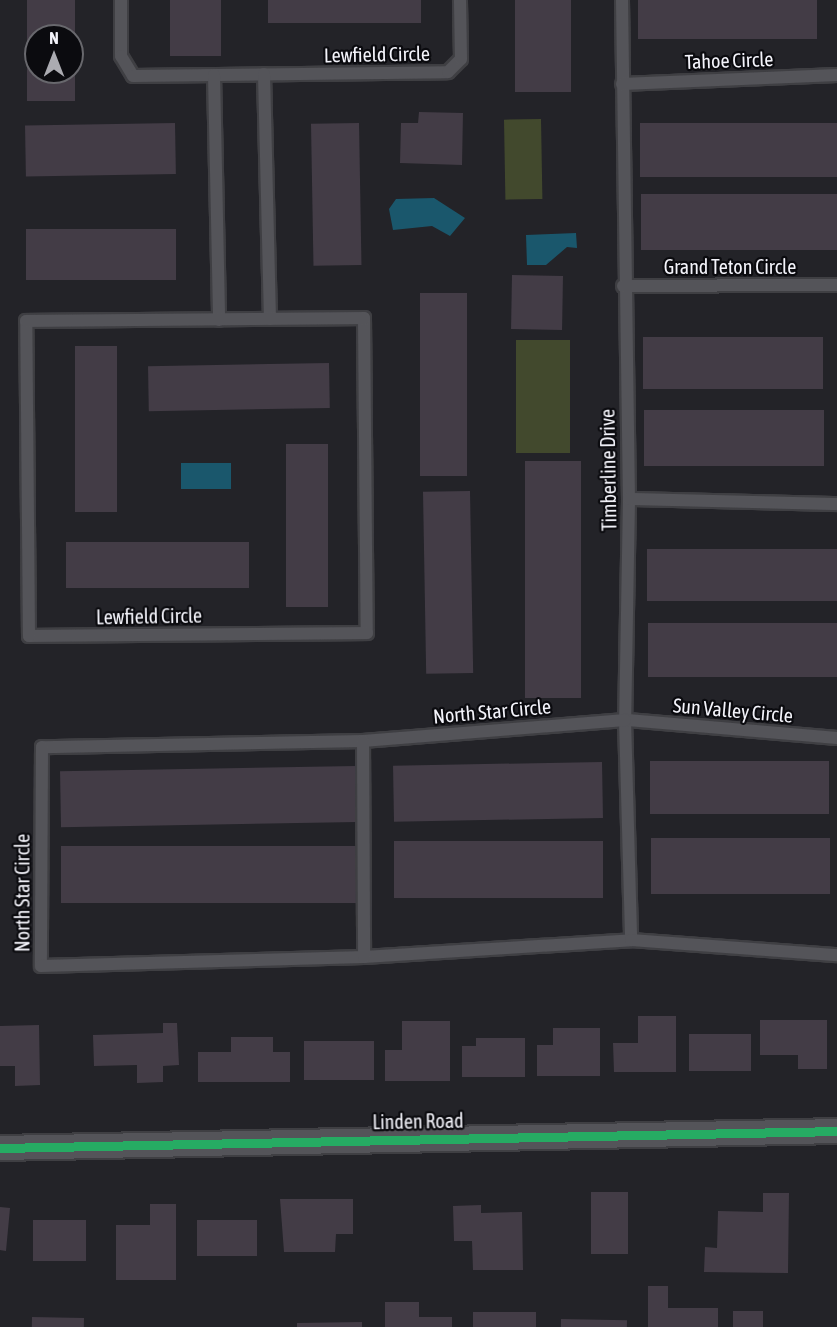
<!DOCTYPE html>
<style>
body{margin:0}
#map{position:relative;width:837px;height:1327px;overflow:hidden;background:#232328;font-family:"Asap Condensed",sans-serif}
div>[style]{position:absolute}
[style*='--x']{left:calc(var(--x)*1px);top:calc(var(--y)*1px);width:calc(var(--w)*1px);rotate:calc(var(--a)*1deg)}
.green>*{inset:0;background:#42492d;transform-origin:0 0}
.water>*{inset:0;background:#1a576c;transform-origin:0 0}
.building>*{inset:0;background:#433c46;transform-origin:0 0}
.roads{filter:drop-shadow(2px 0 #3f3f43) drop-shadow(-2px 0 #3f3f43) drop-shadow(0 2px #3f3f43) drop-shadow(0 -2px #3f3f43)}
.service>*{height:12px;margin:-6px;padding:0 6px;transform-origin:6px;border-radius:6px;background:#545459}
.minor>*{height:24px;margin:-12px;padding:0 12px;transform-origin:12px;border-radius:12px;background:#545459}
.cycleway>*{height:9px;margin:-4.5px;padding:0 4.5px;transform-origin:4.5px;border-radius:4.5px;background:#26ab63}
span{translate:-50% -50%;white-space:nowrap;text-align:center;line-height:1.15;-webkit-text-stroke:4.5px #0b0b0f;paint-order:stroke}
.street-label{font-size:20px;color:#f4f4fb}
.north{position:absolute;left:24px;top:24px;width:60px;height:60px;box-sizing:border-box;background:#0b0b0f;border:2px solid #68686d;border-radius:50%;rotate:0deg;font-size:16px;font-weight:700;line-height:24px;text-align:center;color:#f4f4fb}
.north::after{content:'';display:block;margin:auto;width:21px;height:27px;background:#ababb1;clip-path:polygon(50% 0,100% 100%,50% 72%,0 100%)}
</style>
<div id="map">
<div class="green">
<div style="left:541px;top:119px;width:80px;height:37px;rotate:89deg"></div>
<div style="left:516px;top:340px;width:54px;height:113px"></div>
</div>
<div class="water">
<div style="clip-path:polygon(434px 198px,465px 218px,450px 236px,432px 226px,393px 230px,389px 209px,396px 199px)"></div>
<div style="clip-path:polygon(576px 233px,577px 248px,567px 247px,546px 265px,527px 265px,526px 235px)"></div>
<div style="left:181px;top:463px;width:50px;height:26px"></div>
</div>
<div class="building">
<div style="clip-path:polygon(evenodd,27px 0,75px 0,75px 101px,27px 101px,27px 0,36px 36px,72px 36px,72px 72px,36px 72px,36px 36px)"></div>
<div style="left:170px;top:0;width:51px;height:56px"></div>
<div style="left:268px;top:0;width:153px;height:23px"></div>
<div style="left:515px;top:0;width:56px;height:92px"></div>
<div style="left:638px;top:0;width:179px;height:39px"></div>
<div style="clip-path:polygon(419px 112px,463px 113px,462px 165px,400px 163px,401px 123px,418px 123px)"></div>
<div style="left:175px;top:123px;width:51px;height:150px;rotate:89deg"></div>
<div style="left:359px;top:123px;width:142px;height:48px;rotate:89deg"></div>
<div style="left:640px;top:123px;width:197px;height:54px"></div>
<div style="left:837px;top:194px;width:56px;height:196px;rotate:90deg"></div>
<div style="left:26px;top:229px;width:150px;height:51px"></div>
<div style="left:512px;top:275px;width:51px;height:54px;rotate:1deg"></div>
<div style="left:420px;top:293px;width:47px;height:183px"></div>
<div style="left:823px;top:337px;width:52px;height:180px;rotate:90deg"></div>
<div style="left:75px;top:346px;width:42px;height:166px"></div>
<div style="left:329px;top:363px;width:45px;height:181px;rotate:89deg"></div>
<div style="left:824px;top:410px;width:56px;height:180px;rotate:90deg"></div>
<div style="left:286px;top:444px;width:42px;height:163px"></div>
<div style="left:525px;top:461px;width:56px;height:237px"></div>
<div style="left:470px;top:491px;width:182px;height:47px;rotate:89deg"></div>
<div style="left:249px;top:542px;width:46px;height:183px;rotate:90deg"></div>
<div style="left:647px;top:549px;width:190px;height:52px"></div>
<div style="left:837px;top:623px;width:54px;height:189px;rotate:90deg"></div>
<div style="left:650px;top:761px;width:179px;height:53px"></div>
<div style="left:602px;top:762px;width:56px;height:209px;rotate:89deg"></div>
<div style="left:356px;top:766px;width:56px;height:296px;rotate:89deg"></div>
<div style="left:651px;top:838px;width:179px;height:56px"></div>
<div style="left:603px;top:841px;width:57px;height:209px;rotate:90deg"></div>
<div style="left:61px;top:846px;width:296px;height:57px"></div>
<div style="clip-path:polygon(638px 1016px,676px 1016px,676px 1072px,614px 1072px,613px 1043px,638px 1043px)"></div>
<div style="clip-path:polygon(760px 1020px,827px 1020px,827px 1069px,798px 1069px,798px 1055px,760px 1055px)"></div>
<div style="clip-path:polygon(402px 1021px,450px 1021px,450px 1081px,385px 1081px,385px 1050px,402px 1050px)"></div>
<div style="clip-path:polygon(163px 1023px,177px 1023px,179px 1065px,163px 1066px,163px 1082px,137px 1083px,137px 1065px,94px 1066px,93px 1035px,163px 1033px)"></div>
<div style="clip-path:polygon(39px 1025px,40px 1085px,15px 1086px,15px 1066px,0 1066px,0 1026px)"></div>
<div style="clip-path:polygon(553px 1028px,600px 1028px,600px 1076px,537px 1076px,537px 1045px,553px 1045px)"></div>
<div style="left:689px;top:1034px;width:62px;height:37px"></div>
<div style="clip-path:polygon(231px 1037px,273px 1037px,273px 1052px,290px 1052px,290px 1082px,198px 1082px,198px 1052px,231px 1052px)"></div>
<div style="clip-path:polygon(476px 1038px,525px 1038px,525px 1077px,462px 1077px,462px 1046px,476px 1046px)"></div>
<div style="left:304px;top:1041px;width:70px;height:39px"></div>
<div style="left:591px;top:1192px;width:37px;height:62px"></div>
<div style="clip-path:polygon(763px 1193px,789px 1193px,788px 1273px,704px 1272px,705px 1247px,717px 1248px,718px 1211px,763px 1212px)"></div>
<div style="clip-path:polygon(280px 1199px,353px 1199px,353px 1234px,336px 1234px,335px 1252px,284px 1252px)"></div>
<div style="clip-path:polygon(150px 1204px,176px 1204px,176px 1280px,116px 1280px,116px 1225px,150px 1225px)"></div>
<div style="clip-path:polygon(481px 1205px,481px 1213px,522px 1212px,523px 1270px,473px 1270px,472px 1241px,454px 1241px,453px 1206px)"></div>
<div style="clip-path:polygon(0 1207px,10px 1208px,6px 1251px,0 1250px)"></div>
<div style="left:33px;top:1220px;width:53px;height:41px"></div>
<div style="left:197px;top:1220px;width:60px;height:36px"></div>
<div style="clip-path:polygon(648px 1286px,668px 1286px,668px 1308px,718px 1308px,718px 1327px,648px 1327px)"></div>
<div style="clip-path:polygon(385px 1302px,419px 1302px,419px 1317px,452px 1317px,452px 1327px,385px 1327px)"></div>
<div style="left:733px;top:1311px;width:30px;height:16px"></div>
<div style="left:473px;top:1312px;width:63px;height:15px"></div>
<div style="left:32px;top:1317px;width:52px;height:10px;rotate:1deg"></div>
<div style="left:561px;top:1319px;width:66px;height:8px;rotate:1deg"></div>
<div style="clip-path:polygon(362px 1322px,362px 1327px,297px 1327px,297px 1323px)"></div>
</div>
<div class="roads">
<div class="service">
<div style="--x:121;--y:0;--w:56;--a:90"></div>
<div style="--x:121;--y:56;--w:23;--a:59"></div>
<div style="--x:133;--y:76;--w:315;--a:-0.7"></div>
<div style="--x:448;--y:72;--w:18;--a:-45"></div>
<div style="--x:461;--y:59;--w:59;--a:-91"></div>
<div style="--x:622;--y:0;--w:499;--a:89.2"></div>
<div style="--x:629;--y:499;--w:221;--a:91"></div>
<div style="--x:625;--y:720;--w:220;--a:88.4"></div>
<div style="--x:264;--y:74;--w:245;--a:88.6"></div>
<div style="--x:214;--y:75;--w:245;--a:88.8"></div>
<div style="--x:622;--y:84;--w:215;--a:-2.4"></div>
<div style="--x:623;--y:286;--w:214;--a:-0.3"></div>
<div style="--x:364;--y:318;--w:315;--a:89.5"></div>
<div style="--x:367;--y:633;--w:338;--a:179.5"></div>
<div style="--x:29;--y:636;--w:315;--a:-90.5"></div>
<div style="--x:26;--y:321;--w:338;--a:-0.5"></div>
<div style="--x:629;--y:499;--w:208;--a:1.4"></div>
<div style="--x:837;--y:738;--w:213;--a:-175.1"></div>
<div style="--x:625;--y:720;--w:263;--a:175.4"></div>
<div style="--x:363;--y:741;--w:321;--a:178.9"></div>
<div style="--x:42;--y:747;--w:219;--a:90.3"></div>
<div style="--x:41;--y:966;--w:323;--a:-1.6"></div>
<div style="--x:364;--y:957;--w:268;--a:-3.6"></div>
<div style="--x:631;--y:940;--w:207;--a:4.2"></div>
<div style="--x:363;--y:741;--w:216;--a:89.7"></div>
</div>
<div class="minor">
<div style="--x:0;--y:1148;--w:837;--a:-1.16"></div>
</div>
</div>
<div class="cycleway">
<div style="--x:0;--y:1148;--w:837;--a:-1.16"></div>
</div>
<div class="street-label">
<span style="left:377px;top:54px;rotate:-1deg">Lewfield Circle</span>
<span style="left:729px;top:60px;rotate:-2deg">Tahoe Circle</span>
<span style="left:730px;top:266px">Grand Teton Circle</span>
<span style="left:608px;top:470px;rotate:-91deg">Timberline Drive</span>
<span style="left:149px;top:616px;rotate:-1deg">Lewfield Circle</span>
<span style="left:733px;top:710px;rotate:5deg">Sun Valley Circle</span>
<span style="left:492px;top:711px;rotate:-5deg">North Star Circle</span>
<span style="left:22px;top:893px;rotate:-90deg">North Star Circle</span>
<span style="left:418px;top:1121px;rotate:-1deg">Linden Road</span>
</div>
<div class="north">N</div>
</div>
